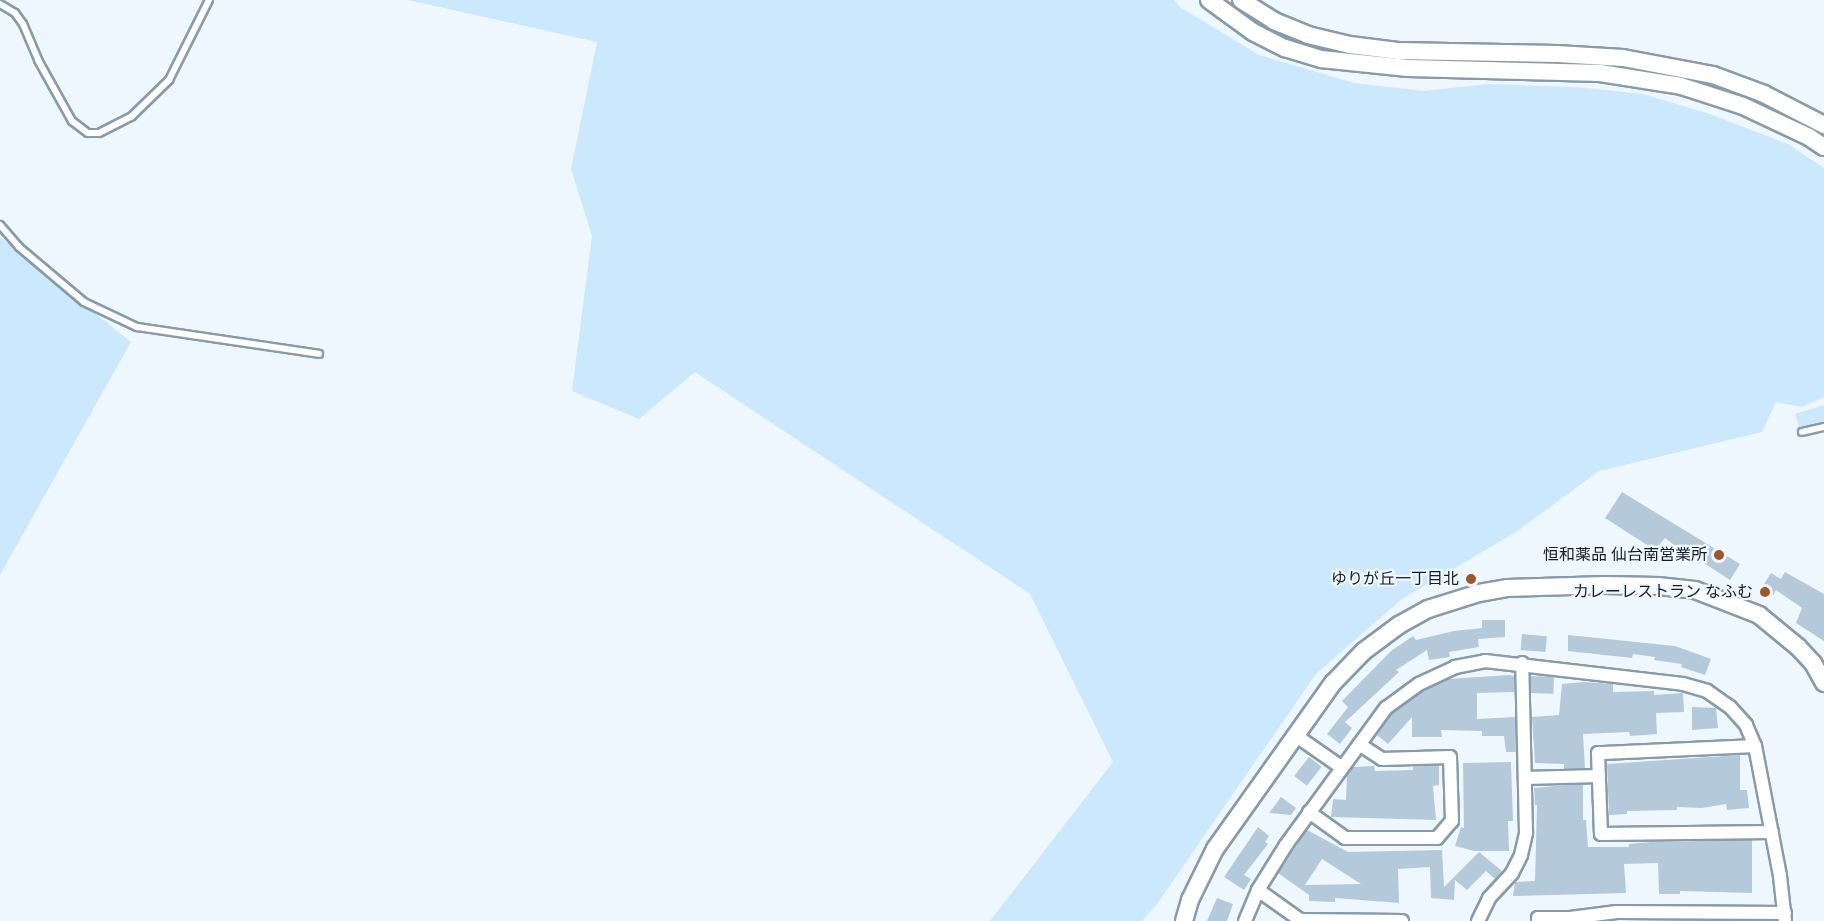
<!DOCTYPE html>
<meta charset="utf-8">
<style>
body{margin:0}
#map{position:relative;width:1824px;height:921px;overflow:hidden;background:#eff7fe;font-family:Raleway,"Noto Sans JP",sans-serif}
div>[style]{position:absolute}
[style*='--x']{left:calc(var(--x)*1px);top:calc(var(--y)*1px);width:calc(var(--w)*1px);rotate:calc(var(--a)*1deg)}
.green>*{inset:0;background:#cce8fd}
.building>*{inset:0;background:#b4c9d9;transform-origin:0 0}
.roads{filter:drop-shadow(2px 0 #879baa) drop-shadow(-2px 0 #879baa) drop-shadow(0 2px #879baa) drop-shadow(0 -2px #879baa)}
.lane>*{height:6px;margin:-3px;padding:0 3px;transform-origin:3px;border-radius:3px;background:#fff}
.street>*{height:12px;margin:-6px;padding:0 6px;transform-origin:6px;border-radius:6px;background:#fff}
.secondary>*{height:16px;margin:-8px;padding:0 8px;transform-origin:8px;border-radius:8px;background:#fff}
.dots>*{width:16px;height:16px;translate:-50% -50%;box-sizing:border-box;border:3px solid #eff7fe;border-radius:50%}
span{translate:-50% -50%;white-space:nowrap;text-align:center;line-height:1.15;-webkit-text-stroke:4.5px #eff7fe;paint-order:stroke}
.poi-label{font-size:16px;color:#151d23}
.right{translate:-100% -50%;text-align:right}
</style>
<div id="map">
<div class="green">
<div style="clip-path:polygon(408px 0,1174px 0,1180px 7px,1259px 55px,1354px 83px,1425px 91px,1487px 84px,1577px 87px,1643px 94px,1710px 114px,1788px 144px,1824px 168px,1824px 397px,1802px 407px,1776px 402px,1762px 432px,1599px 471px,1516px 532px,1402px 599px,1316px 674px,1157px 904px,1142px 921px,990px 921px,1113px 762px,1030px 594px,695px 372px,639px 419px,572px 391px,592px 236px,571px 169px,597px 42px)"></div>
<div style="clip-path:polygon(0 237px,131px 342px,0 575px)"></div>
<div style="clip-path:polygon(1824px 405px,1824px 421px,1799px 427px,1795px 414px)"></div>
</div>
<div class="building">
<div style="clip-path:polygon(1622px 492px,1740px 564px,1730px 580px,1701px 561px,1699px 564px,1665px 538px,1655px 550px,1605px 518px)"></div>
<div style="clip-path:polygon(1785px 572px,1824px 594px,1824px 641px,1796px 623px,1802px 608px,1776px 590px,1773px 595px,1762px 587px,1771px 573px,1781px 579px)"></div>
<div style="clip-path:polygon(1482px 620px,1505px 620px,1505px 637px,1478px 639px,1479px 647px,1449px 652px,1450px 657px,1429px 660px,1427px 650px,1396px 670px,1399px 672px,1345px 722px,1352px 728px,1340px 744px,1327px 734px,1348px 707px,1342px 701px,1391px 651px,1413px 636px,1416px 640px,1454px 631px,1482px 628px)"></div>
<div style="left:1522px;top:634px;width:25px;height:16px;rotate:5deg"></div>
<div style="clip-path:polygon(1568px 635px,1675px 646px,1711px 659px,1705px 675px,1681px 667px,1682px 664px,1654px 660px,1655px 657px,1633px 654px,1632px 658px,1568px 651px)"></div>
<div style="clip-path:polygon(1509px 675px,1514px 676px,1514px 692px,1477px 693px,1477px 719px,1515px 717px,1516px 752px,1506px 752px,1504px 736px,1482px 736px,1482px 731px,1441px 730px,1442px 737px,1412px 737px,1412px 717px,1388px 744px,1377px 735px,1392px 714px,1423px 691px,1449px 679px)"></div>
<div style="left:1531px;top:676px;width:23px;height:17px;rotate:2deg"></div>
<div style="clip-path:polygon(1584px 682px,1613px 684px,1613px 692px,1654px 691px,1654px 695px,1683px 693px,1684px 712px,1656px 713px,1657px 734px,1630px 736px,1629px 732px,1583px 734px,1585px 768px,1564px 769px,1564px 764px,1535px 763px,1532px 717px,1559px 715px,1562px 684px)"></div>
<div style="clip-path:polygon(1692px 707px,1716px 708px,1718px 728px,1692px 730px)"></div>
<div style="clip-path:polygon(1740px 755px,1740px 790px,1747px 790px,1749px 808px,1727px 810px,1726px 804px,1702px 808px,1677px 807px,1677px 810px,1627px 811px,1627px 814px,1609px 815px,1607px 764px)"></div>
<div style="left:1309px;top:757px;width:16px;height:24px;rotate:38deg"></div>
<div style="clip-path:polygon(1511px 762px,1513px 821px,1508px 821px,1509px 851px,1474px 851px,1455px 846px,1461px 827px,1464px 828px,1463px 763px)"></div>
<div style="clip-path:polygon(1374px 766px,1375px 771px,1413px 770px,1413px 766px,1439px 766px,1439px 785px,1433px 786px,1436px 820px,1331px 817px,1333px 799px,1346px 800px,1347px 775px,1353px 767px)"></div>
<div style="clip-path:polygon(1565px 785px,1583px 785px,1583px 820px,1586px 820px,1588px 847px,1629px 847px,1629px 844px,1651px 842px,1752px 840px,1752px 893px,1680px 891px,1680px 894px,1659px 894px,1658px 863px,1624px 864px,1626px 893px,1513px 896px,1515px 882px,1535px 881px,1537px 805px,1535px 805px,1534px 788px)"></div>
<div style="clip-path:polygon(1281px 797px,1296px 808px,1291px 815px,1269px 813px)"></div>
<div style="clip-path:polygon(1258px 827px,1269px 836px,1265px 842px,1268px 844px,1244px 875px,1251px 879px,1244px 890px,1224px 877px)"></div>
<div style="clip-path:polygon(evenodd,1307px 830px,1348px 852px,1442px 850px,1444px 887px,1479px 852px,1502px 871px,1495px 879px,1486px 871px,1467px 890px,1455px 880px,1454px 900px,1431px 898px,1430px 867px,1398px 869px,1399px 903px,1335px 898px,1335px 902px,1309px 901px,1309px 895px,1278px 873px,1307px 830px,1322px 859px,1361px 884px,1305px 885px,1322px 859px)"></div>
<div style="clip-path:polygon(1217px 898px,1233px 904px,1227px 921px,1207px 921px)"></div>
</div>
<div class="roads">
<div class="lane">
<div style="--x:0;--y:4;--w:17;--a:31"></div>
<div style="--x:15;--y:13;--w:14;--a:54"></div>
<div style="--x:23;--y:24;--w:39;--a:67"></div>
<div style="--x:38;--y:60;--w:70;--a:60.9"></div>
<div style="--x:72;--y:121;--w:20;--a:37"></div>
<div style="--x:88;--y:133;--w:11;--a:0"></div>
<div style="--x:99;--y:133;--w:37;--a:-27"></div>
<div style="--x:132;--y:116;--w:52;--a:-44.2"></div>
<div style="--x:169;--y:80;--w:89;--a:-63.4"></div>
<div style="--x:0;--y:225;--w:29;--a:49"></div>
<div style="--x:19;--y:247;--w:85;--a:40.2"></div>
<div style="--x:84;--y:302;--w:59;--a:25.3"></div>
<div style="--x:137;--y:327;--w:184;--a:8.4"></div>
<div style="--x:1802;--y:432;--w:23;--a:-13"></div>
</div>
<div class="street">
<div style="--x:1295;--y:735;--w:56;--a:34.8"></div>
<div style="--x:1755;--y:746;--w:157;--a:177.4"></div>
<div style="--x:1598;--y:753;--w:81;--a:87.9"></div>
<div style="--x:1601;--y:834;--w:171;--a:-0.7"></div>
<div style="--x:1525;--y:778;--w:74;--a:-1.5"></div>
<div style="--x:1309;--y:812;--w:44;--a:35.8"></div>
<div style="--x:1345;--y:838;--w:92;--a:0"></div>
<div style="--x:1437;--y:838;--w:23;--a:-49"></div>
<div style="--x:1452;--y:821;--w:64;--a:-91.8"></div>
<div style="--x:1450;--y:757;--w:68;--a:178.3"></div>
<div style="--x:1382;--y:759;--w:27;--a:-147"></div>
<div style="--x:1258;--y:890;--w:52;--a:35.5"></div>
<div style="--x:1300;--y:920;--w:102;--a:0.6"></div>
<div style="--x:1245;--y:921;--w:34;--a:-67"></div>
<div style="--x:1258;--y:890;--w:53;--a:-58.1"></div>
<div style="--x:1286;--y:845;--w:170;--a:-53.9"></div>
<div style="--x:1386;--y:708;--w:41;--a:-36"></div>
<div style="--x:1419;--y:684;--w:40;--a:-25"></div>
<div style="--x:1455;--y:667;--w:31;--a:-11"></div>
<div style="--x:1485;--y:661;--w:199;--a:6.6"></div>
<div style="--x:1683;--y:684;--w:25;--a:16"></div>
<div style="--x:1707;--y:691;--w:28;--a:35"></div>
<div style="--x:1730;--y:707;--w:24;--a:48"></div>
<div style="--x:1746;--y:725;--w:23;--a:67"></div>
<div style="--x:1755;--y:746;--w:132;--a:79.1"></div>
<div style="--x:1780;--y:876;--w:45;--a:83.7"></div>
<div style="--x:1478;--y:921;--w:25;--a:-64"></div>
<div style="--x:1489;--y:898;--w:34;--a:-47"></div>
<div style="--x:1512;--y:873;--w:20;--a:-63"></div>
<div style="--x:1521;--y:855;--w:23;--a:-77"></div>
<div style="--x:1526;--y:833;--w:170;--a:-91.3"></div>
<div style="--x:1538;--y:921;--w:3;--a:-90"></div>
<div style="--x:1538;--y:918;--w:32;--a:0"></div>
<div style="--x:1570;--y:918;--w:47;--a:-7.3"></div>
<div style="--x:1617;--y:912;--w:168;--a:0.3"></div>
</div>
<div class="secondary">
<div style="--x:1209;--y:0;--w:54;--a:36"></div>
<div style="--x:1253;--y:32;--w:36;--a:27"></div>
<div style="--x:1285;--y:48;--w:38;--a:17"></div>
<div style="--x:1321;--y:59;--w:87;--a:5.9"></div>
<div style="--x:1408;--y:68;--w:192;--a:1.5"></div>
<div style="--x:1600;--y:73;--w:82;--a:9.1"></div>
<div style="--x:1681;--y:86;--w:65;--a:17.9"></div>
<div style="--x:1743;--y:106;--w:73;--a:25.2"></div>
<div style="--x:1809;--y:137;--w:18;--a:34"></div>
<div style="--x:1241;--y:0;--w:39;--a:32"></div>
<div style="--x:1274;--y:21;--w:37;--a:22"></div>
<div style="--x:1308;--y:35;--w:43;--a:13.4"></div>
<div style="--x:1350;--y:45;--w:48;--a:7.1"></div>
<div style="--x:1398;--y:51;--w:159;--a:1.1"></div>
<div style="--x:1557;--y:54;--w:66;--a:3.5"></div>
<div style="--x:1623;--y:58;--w:92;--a:10.7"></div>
<div style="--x:1713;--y:75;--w:54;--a:20.4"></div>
<div style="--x:1764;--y:94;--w:68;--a:27.3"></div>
<div style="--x:1184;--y:921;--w:22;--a:-74"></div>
<div style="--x:1190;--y:900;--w:57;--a:-63.9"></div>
<div style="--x:1215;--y:849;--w:204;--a:-54.6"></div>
<div style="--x:1333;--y:683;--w:45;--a:-45.9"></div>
<div style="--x:1364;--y:651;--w:44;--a:-36.6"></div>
<div style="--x:1399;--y:625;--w:33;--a:-29"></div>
<div style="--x:1428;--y:609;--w:53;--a:-17.4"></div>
<div style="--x:1479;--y:593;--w:28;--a:-10"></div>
<div style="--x:1507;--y:588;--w:98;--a:-1.8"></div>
<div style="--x:1605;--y:585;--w:53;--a:1.1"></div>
<div style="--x:1658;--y:586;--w:37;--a:6"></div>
<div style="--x:1695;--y:590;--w:69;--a:21.3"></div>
<div style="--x:1759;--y:615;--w:50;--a:39.4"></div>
<div style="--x:1798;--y:647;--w:22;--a:47"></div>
<div style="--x:1813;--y:663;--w:23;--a:61"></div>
</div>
</div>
<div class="dots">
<div style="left:1719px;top:555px;background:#9b5729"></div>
<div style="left:1471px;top:579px;background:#9b5729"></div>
<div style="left:1765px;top:592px;background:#9b5729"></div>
</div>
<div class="poi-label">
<span class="right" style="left:1707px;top:555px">恒和薬品 仙台南営業所</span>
<span class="right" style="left:1459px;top:579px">ゆりが丘一丁目北</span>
<span class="right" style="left:1753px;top:592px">カレーレストラン なふむ</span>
</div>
</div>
